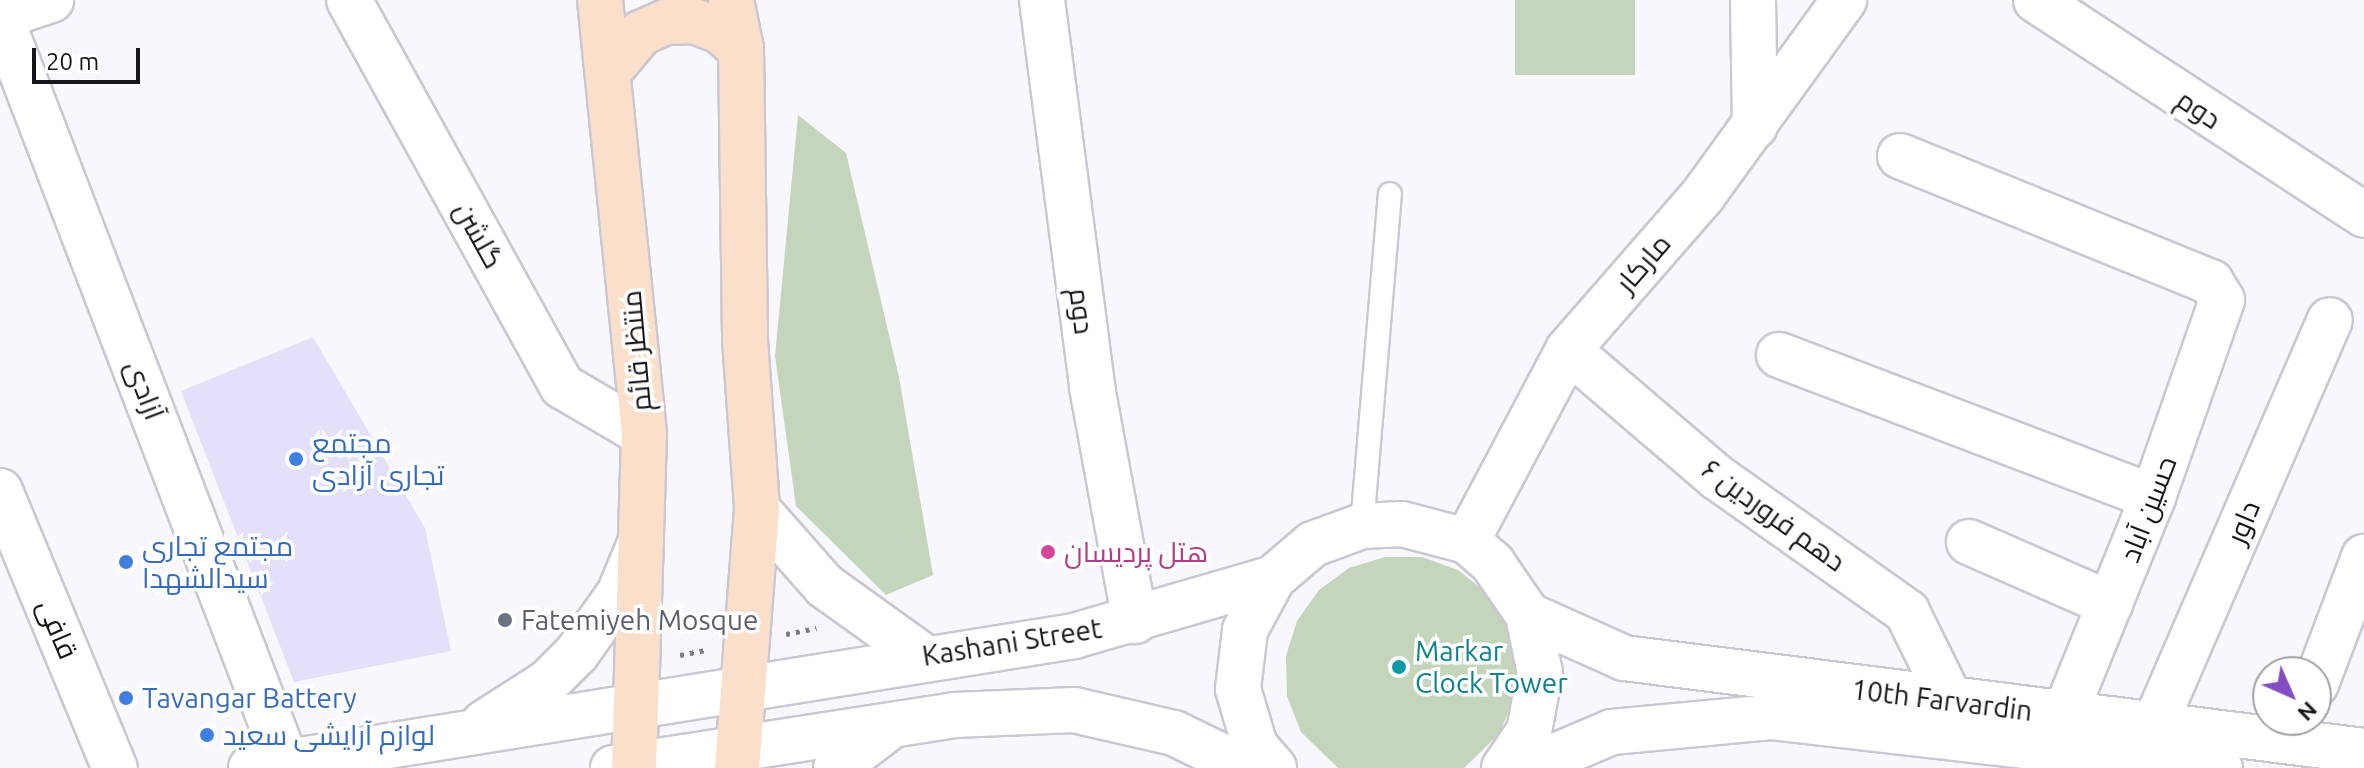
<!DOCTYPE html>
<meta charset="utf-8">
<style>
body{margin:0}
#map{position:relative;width:2364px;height:768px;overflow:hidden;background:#f9f7fe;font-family:Ubuntu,Cairo,sans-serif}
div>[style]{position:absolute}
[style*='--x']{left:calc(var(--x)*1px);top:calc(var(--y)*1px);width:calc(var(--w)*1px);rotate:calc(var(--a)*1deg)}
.green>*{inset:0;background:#c4d5bb;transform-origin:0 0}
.building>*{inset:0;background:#e5e0fa}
.path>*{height:5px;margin-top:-2.5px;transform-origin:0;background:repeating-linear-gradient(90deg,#7d7c81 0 4px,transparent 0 10px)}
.roads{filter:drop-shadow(2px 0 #cbc7d2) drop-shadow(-2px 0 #cbc7d2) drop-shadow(0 2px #cbc7d2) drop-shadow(0 -2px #cbc7d2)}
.lane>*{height:22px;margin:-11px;padding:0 11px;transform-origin:11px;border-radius:11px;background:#fff}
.street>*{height:44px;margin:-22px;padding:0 22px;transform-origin:22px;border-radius:22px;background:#fff}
.secondary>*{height:44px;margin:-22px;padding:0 22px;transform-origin:22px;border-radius:22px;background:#fff}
.primary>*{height:44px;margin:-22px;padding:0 22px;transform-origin:22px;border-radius:22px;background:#fae0cb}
.dots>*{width:22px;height:22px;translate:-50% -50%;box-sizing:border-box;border:4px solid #fff;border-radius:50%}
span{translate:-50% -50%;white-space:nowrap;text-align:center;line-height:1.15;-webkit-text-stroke:7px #fff;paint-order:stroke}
.street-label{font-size:28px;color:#161519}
.shop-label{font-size:28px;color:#366cbe}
.left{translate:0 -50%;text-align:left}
.hotel-label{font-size:28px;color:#b23c85}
.worship-label{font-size:28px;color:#5b616d}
.culture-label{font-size:28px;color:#0d838f}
.north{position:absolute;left:2252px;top:656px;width:80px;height:80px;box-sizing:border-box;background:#fff;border:2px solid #a2a1a3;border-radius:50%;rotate:135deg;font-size:22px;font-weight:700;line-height:32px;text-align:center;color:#161519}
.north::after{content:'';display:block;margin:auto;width:28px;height:36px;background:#834cc3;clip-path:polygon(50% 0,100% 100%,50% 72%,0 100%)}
.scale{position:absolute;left:32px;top:48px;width:108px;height:36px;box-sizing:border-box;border:4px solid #161519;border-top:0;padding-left:10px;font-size:24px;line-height:28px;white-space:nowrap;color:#161519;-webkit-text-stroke:6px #fff;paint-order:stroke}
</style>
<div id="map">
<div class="green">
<div style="left:1515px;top:0;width:120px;height:75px"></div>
<div style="clip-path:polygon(798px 115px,846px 153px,899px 377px,933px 575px,886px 595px,796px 506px,775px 356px)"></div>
<div style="clip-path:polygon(1385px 557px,1422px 557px,1458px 570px,1487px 593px,1507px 624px,1517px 660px,1514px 698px,1499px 734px,1464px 768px,1338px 768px,1301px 732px,1287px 696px,1286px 656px,1297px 621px,1319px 590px,1349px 568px)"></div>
</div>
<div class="building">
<div style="clip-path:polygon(313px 337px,425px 528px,451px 651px,294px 682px,181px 391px)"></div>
</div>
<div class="path">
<div style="--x:786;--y:634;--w:31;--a:-11"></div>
<div style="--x:680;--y:655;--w:26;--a:-11"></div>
</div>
<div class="roads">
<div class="lane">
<div style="--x:1362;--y:526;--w:333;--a:-85.2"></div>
</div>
<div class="street">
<div style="--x:349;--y:0;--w:441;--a:61.1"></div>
<div style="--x:562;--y:386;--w:95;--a:30.3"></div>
<div style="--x:1042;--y:0;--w:390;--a:82.6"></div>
<div style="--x:1092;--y:387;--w:238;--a:79.6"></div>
<div style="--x:1753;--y:0;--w:126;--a:89.1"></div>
<div style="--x:2036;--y:0;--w:392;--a:33.2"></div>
<div style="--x:0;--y:16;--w:801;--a:69.01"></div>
<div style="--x:0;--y:17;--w:54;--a:-18.4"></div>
<div style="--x:1900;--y:156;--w:336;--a:22.1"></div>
<div style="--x:2211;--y:282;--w:21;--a:59"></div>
<div style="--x:2222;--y:300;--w:209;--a:109.3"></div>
<div style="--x:2153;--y:497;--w:234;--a:112.1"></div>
<div style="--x:1568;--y:350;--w:197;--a:40.5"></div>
<div style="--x:1718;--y:478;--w:232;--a:35.3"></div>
<div style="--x:1907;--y:612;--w:99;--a:63.7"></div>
<div style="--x:1779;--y:355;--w:400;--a:20.8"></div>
<div style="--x:0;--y:491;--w:300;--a:67.5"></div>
<div style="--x:1467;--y:541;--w:216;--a:-62.1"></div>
<div style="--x:1568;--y:350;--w:206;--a:-48.9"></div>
<div style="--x:1703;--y:195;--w:241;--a:-54.1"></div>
<div style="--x:1969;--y:542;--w:154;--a:23.7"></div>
<div style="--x:2316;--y:684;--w:136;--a:-69.3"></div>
<div style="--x:2155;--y:724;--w:440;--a:-66.6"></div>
</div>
<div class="secondary">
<div style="--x:757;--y:509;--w:103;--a:48.6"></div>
<div style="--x:825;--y:586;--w:122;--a:35.6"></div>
<div style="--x:1528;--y:615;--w:105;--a:24.1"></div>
<div style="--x:1624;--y:658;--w:746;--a:7.16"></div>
<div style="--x:484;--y:723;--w:76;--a:-32.6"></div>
<div style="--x:548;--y:682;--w:41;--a:-45"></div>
<div style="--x:577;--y:653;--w:72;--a:-54.6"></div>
<div style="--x:619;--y:594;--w:57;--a:-67.5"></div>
<div style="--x:251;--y:768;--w:834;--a:-9.11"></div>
<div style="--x:1074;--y:636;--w:207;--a:-16.2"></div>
<div style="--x:613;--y:768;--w:345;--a:-8.8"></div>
<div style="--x:954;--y:715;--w:120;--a:-2.4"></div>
<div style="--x:1074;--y:710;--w:103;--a:13"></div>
<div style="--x:1174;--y:733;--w:80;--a:25.9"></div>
<div style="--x:836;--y:768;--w:69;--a:-37.4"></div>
<div style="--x:1274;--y:768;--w:29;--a:-131"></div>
<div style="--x:1255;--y:746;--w:59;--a:-106.6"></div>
<div style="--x:1238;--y:689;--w:59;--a:-83.2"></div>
<div style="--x:1245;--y:630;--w:59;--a:-61.7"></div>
<div style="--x:1273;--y:578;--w:52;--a:-40.4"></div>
<div style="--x:1313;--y:544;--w:52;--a:-20.2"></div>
<div style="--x:1362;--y:526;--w:40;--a:-2.9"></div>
<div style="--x:1402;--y:524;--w:67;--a:14.7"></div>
<div style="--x:1467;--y:541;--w:35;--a:41"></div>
<div style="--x:1493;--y:564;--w:62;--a:55.5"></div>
<div style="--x:1528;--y:615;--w:59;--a:78.3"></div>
<div style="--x:1540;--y:673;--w:59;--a:100.7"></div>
<div style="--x:1529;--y:731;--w:45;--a:124"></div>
<div style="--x:1527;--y:768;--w:92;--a:-23"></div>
<div style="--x:1612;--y:732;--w:159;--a:-5.4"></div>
<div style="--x:1770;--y:717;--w:453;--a:6.5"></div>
</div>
<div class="primary">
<div style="--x:600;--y:0;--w:436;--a:84.2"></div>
<div style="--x:644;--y:434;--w:334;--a:91.7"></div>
<div style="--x:731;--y:0;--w:50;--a:78.5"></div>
<div style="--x:741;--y:49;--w:291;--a:89.2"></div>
<div style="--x:745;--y:340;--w:169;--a:85.9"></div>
<div style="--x:757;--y:509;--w:260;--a:94.4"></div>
<div style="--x:609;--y:71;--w:50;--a:-49.9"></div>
<div style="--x:641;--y:33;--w:27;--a:-24"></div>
<div style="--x:666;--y:22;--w:28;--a:-2"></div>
<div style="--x:694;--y:21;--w:28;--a:21"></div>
<div style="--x:720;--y:31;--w:28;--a:41"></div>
</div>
</div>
<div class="dots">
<div style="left:296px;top:459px;background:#3f7fe0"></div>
<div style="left:1048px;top:552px;background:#d1479c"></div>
<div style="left:126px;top:562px;background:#3f7fe0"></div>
<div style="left:505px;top:620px;background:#6b7280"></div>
<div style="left:1399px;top:667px;background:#0f9aa8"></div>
<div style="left:126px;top:698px;background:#3f7fe0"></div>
<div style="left:207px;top:735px;background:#3f7fe0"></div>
</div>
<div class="street-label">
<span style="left:2199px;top:109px;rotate:34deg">دوم</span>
<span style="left:479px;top:235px;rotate:61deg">گلشن</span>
<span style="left:1643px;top:263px;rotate:-49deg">مارکار</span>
<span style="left:1082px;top:311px;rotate:83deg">دوم</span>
<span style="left:636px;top:351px;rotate:-95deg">منتظر قائم</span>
<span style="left:145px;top:390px;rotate:69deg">آزادی</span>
<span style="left:2148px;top:509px;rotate:-69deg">حسین آباد</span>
<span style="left:1774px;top:515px;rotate:36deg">دهم فروردین ۶</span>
<span style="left:2243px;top:522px;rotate:-67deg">داور</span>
<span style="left:58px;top:629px;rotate:67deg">قافی</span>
<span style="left:1012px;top:642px;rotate:-9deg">Kashani Street</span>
<span style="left:1942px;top:700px;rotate:7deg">10th Farvardin</span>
</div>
<div class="shop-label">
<span class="left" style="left:312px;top:459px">مجتمع<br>تجاری آزادی</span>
<span class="left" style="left:142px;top:562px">مجتمع تجاری<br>سیدالشهدا</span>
<span class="left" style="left:142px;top:698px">Tavangar Battery</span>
<span class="left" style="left:223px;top:735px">لوازم آرایشی سعید</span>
</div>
<div class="hotel-label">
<span class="left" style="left:1064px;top:552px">هتل پردیسان</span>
</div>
<div class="worship-label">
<span class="left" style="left:521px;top:620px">Fatemiyeh Mosque</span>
</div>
<div class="culture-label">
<span class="left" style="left:1415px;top:667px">Markar<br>Clock Tower</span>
</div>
<div class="north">N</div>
<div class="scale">20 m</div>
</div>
